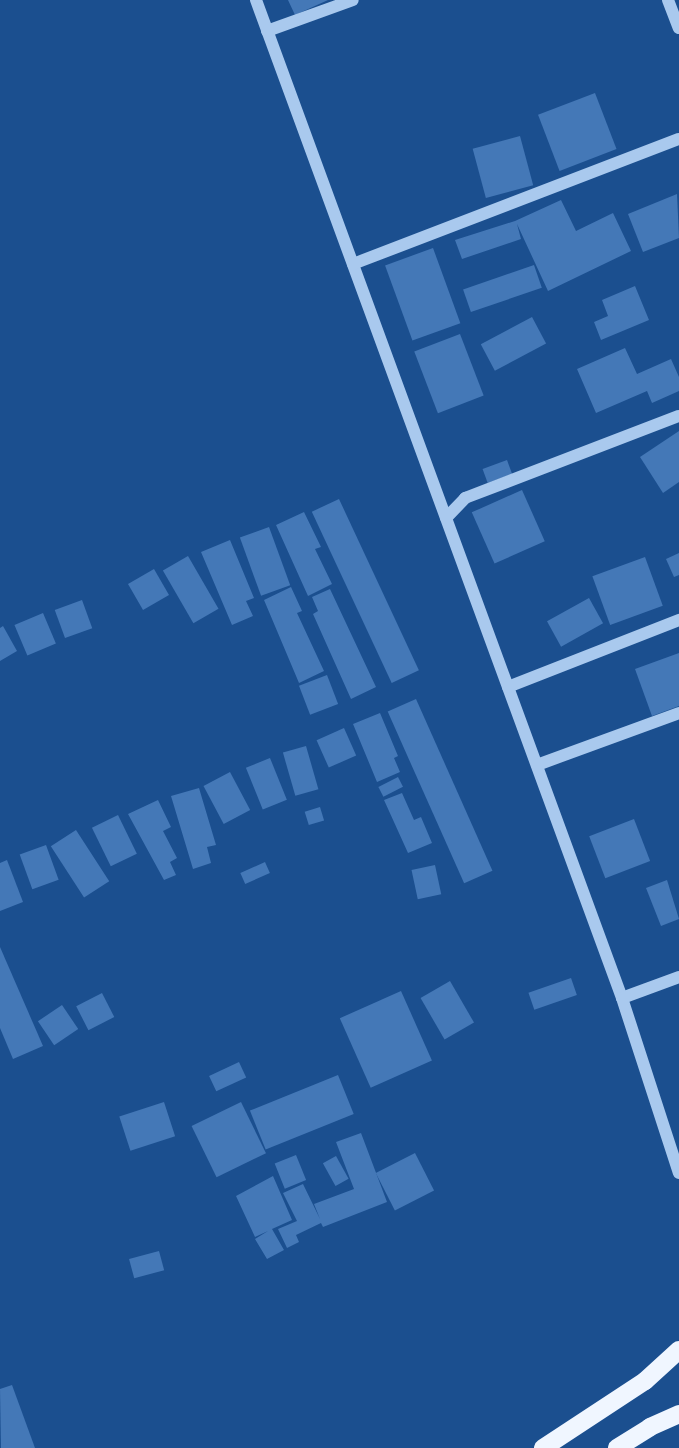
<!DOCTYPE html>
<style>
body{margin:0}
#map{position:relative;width:679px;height:1448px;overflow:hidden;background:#1b4f8f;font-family:Commissioner,sans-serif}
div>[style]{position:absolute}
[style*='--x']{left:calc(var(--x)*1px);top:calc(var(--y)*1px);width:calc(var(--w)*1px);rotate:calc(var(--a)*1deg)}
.building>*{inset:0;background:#4478b7;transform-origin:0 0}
.minor>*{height:12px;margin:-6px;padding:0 6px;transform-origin:6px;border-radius:6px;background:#a9c9ee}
.major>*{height:18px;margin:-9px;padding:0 9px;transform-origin:9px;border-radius:9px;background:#f0f6ff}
span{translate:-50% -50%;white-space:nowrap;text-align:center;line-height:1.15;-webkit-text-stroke:7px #1b4f8f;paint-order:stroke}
</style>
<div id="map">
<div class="building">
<div style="clip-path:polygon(288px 0,328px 0,295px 15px)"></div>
<div style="left:595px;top:93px;width:60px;height:61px;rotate:69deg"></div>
<div style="left:520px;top:136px;width:51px;height:49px;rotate:75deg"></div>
<div style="clip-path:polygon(677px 194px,679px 238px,643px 252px,628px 214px)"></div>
<div style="clip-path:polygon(561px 200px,576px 231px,613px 213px,631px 251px,548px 291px,517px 224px,521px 239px,462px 259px,455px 240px,515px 221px)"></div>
<div style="left:433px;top:248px;width:80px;height:51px;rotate:70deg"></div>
<div style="left:534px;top:265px;width:24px;height:75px;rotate:71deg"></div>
<div style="clip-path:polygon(635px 286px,649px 320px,601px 340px,594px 322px,608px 316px,602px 300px)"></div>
<div style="left:532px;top:317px;width:30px;height:58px;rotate:62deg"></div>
<div style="left:460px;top:334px;width:66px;height:49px;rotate:69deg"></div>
<div style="clip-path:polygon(625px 348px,637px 374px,671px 359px,679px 377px,679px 391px,652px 403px,647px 391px,596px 413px,577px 369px)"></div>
<div style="clip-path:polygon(679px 431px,679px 482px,663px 493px,640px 457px)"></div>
<div style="left:507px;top:460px;width:15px;height:26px;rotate:70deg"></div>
<div style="left:522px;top:490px;width:56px;height:55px;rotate:66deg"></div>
<div style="left:339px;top:499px;width:189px;height:30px;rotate:65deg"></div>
<div style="clip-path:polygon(304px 512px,321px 547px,315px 549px,332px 584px,308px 596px,276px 525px)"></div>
<div style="left:269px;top:527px;width:62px;height:31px;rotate:70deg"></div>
<div style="clip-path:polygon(230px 540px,254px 598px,246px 601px,253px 616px,232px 625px,201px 552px)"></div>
<div style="clip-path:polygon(679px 553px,679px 575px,674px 577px,666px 559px)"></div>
<div style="left:188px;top:556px;width:61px;height:29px;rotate:60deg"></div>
<div style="left:645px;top:557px;width:52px;height:56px;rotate:70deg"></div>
<div style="left:154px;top:569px;width:30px;height:30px;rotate:60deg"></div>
<div style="clip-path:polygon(291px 587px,302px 611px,297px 613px,324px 671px,299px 683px,264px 600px)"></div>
<div style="clip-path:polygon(330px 589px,376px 687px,351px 699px,313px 614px,318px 611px,312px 597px)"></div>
<div style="left:589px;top:598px;width:29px;height:48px;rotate:61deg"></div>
<div style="left:82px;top:600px;width:30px;height:29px;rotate:70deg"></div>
<div style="left:43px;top:613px;width:33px;height:31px;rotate:67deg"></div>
<div style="clip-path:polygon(3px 626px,17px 651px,0 661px,0 628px)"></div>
<div style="clip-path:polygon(679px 653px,679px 706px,652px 716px,635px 669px)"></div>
<div style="left:327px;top:675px;width:31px;height:30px;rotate:69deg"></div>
<div style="left:416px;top:699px;width:188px;height:31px;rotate:66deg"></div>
<div style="clip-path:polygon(380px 713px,398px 756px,394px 758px,400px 772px,377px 782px,353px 724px)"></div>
<div style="left:344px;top:728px;width:30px;height:30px;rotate:66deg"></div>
<div style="left:306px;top:746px;width:45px;height:24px;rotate:74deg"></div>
<div style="left:270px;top:758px;width:45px;height:26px;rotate:68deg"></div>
<div style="left:230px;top:772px;width:43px;height:30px;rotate:62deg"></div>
<div style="left:398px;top:777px;width:11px;height:22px;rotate:63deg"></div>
<div style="clip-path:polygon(199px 788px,216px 845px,207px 847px,211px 863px,193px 869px,171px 796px)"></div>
<div style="clip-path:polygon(402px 793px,414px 820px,421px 817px,432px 843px,408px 853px,384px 800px)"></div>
<div style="clip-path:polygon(158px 800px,171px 827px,163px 831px,177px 858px,170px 862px,176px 875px,164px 880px,128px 814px)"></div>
<div style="left:320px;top:807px;width:14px;height:16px;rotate:73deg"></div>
<div style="left:118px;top:815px;width:43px;height:29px;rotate:64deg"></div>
<div style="left:634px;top:819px;width:45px;height:48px;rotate:69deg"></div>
<div style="left:76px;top:830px;width:61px;height:30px;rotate:57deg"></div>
<div style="left:46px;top:845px;width:37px;height:28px;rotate:70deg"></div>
<div style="clip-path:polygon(7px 860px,23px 902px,0 911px,0 863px)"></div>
<div style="left:265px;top:862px;width:12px;height:27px;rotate:66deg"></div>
<div style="left:435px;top:865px;width:30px;height:24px;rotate:78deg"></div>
<div style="clip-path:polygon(667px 880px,679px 919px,661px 926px,646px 888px)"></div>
<div style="clip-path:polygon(0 947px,43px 1046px,13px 1059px,0 1028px)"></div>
<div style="left:571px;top:978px;width:18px;height:45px;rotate:71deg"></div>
<div style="left:450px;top:981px;width:48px;height:34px;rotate:60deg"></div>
<div style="left:401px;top:991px;width:76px;height:67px;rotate:66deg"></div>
<div style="left:102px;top:993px;width:27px;height:29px;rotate:63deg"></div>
<div style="left:62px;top:1005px;width:29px;height:29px;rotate:56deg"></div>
<div style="left:239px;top:1062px;width:17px;height:33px;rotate:65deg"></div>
<div style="left:338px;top:1075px;width:42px;height:95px;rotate:68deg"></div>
<div style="left:164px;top:1102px;width:36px;height:47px;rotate:72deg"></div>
<div style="left:241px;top:1102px;width:57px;height:55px;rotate:64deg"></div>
<div style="clip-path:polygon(361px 1133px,387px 1202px,323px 1227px,321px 1223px,296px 1235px,299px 1242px,287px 1248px,278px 1229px,297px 1221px,283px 1193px,303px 1184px,320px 1219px,314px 1204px,354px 1189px,336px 1142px)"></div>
<div style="left:415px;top:1153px;width:42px;height:44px;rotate:63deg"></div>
<div style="left:296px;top:1155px;width:27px;height:23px;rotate:68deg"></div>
<div style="left:336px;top:1156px;width:26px;height:15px;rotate:61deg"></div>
<div style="clip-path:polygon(273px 1176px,292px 1220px,272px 1229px,284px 1250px,267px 1259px,255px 1239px,268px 1231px,255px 1237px,236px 1196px)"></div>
<div style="left:159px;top:1251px;width:20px;height:31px;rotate:75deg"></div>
<div style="clip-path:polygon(12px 1385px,35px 1448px,1px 1448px,0 1389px)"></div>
</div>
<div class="minor">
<div style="--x:256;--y:0;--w:1063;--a:69.86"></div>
<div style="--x:622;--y:998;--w:184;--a:72"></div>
<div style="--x:668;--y:0;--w:30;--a:69"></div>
<div style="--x:267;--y:31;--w:91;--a:-19.8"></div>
<div style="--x:353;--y:264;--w:349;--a:-21"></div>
<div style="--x:446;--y:518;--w:28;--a:-46"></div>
<div style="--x:465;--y:498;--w:229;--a:-21"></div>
<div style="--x:508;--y:687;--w:184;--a:-21.4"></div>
<div style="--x:537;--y:765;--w:151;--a:-20.1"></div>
<div style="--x:622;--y:998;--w:61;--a:-20.2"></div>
</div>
<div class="major">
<div style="--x:543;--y:1448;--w:122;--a:-33.3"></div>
<div style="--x:645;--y:1381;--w:46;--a:-42.4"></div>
<div style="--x:617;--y:1448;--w:39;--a:-32"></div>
<div style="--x:650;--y:1427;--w:32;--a:-24"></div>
</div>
</div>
